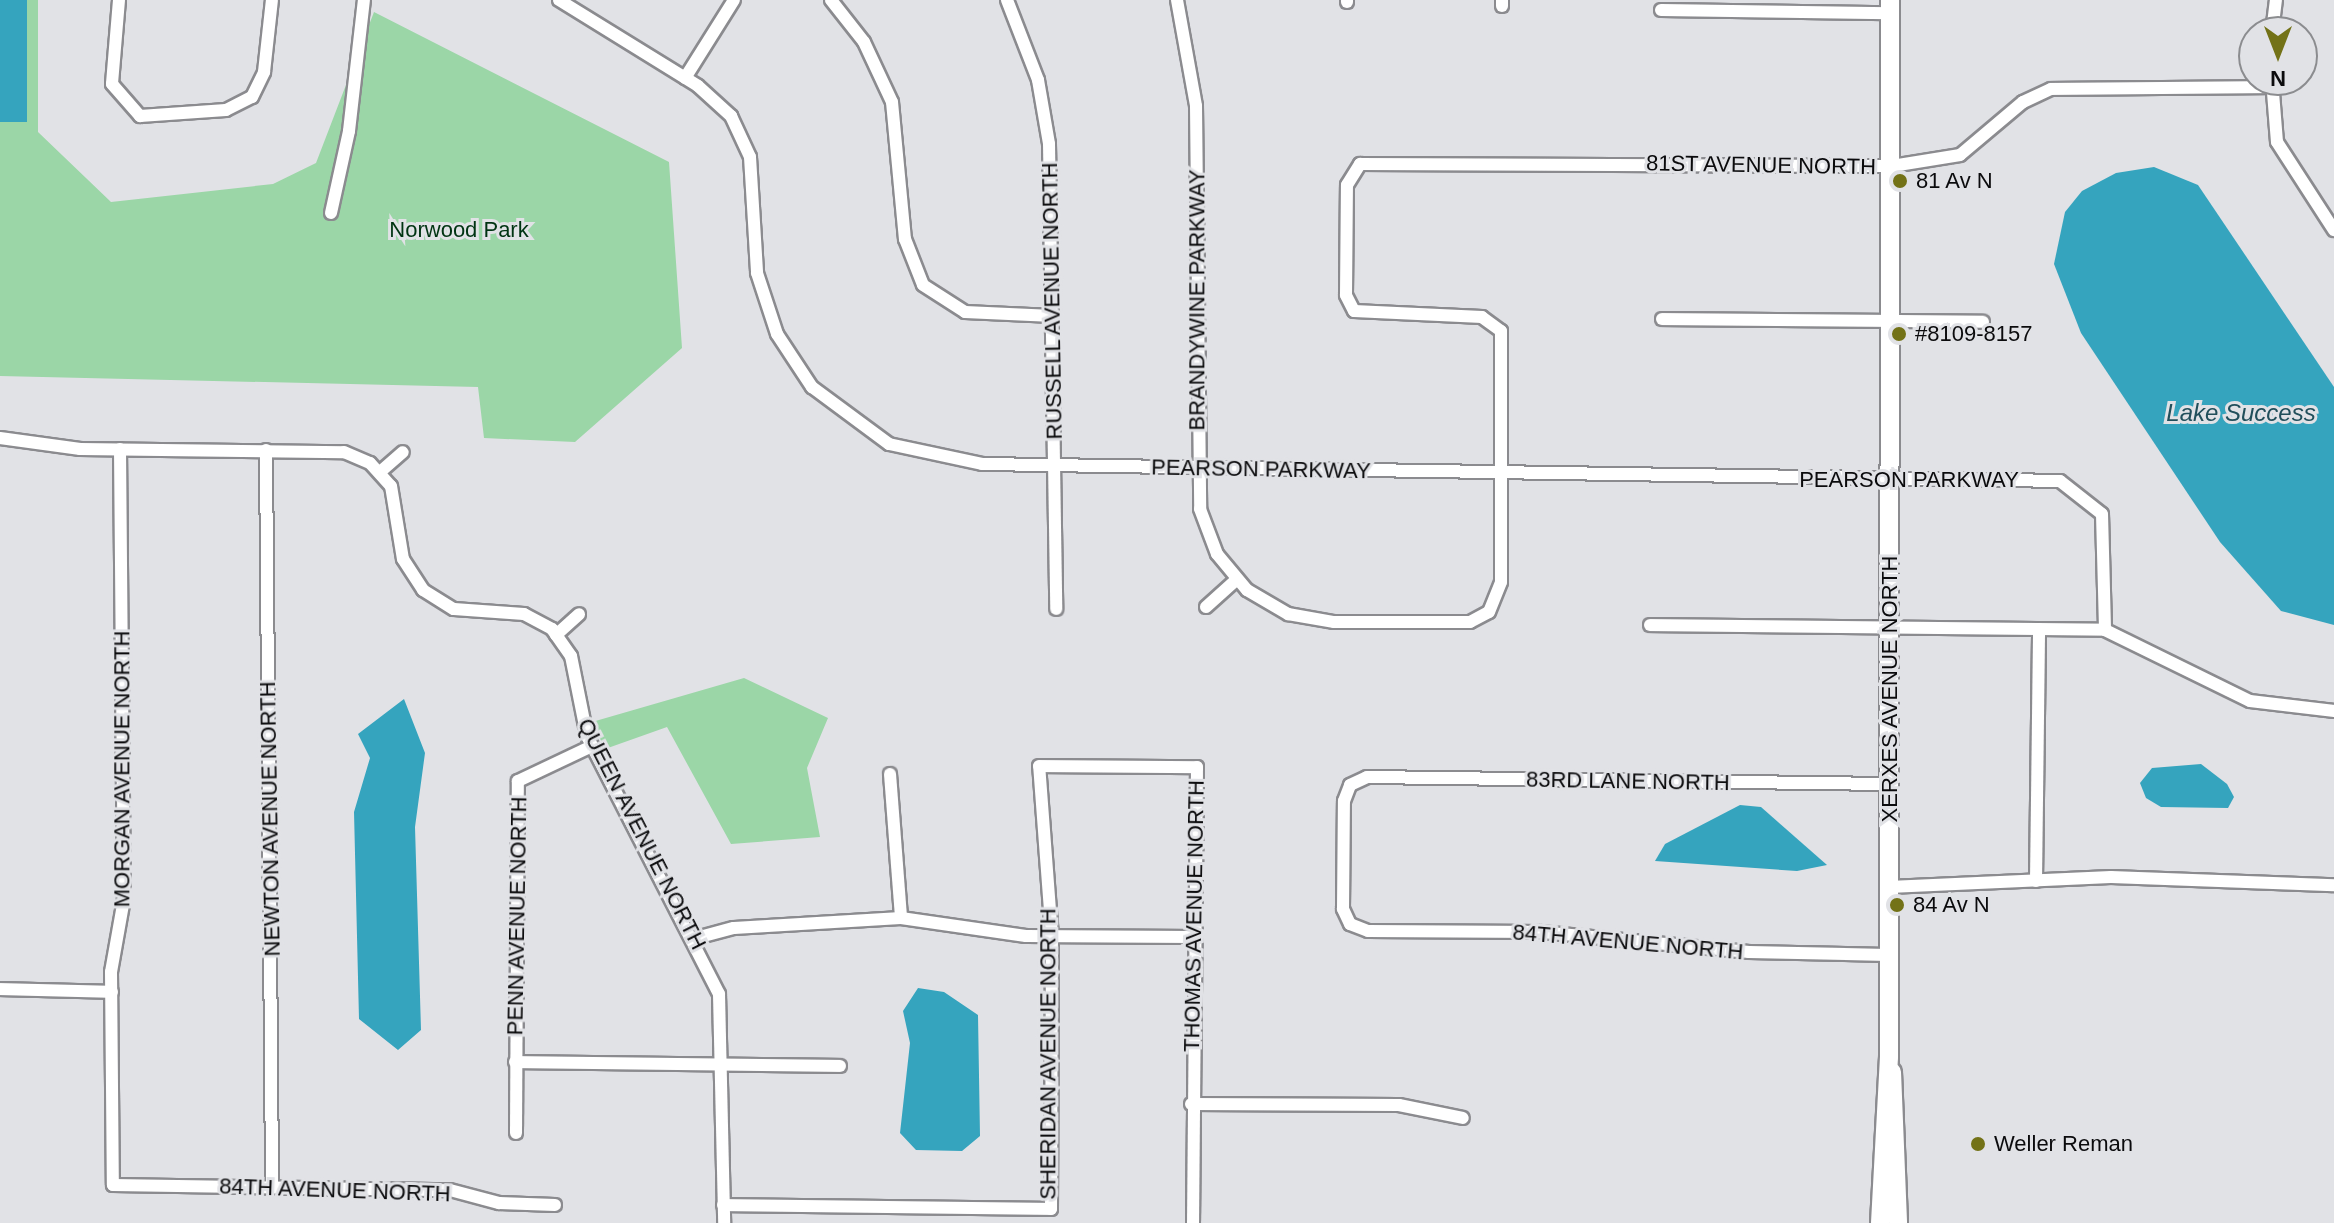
<!DOCTYPE html>
<style>
body{margin:0}
#map{position:relative;width:2334px;height:1223px;overflow:hidden;background:#e1e2e6;font-family:Helvetica,sans-serif}
div>[style]{position:absolute}
[style*='--x']{left:calc(var(--x)*1px);top:calc(var(--y)*1px);width:calc(var(--w)*1px);rotate:calc(var(--a)*1deg)}
.green>*{inset:0;background:#9bd6a7}
.water>*{inset:0;background:#35a4be;transform-origin:0 0}
.roads{filter:drop-shadow(2px 0 #8b8b8f) drop-shadow(-2px 0 #8b8b8f) drop-shadow(0 2px #8b8b8f) drop-shadow(0 -2px #8b8b8f)}
.street>*{height:12px;margin:-6px;padding:0 6px;transform-origin:6px;border-radius:6px;background:#fff}
.secondary>*{height:18px;margin:-9px;padding:0 9px;transform-origin:9px;border-radius:9px;background:#fff}
.dots>*{width:22px;height:22px;translate:-50% -50%;box-sizing:border-box;border:4px solid #e1e2e6;border-radius:50%}
span{translate:-50% -50%;white-space:nowrap;text-align:center;line-height:1.15;-webkit-text-stroke:6px #e1e2e6;paint-order:stroke}
.street-label{font-size:22px;color:#0b0b0d}
.poi-label{font-size:22px;color:#0b0b0d}
.left{translate:0 -50%;text-align:left}
.park-label{font-size:22px;color:#003412}
.water-label{font-size:24px;color:#214f5b;font-style:italic}
.north{position:absolute;left:2238px;top:16px;width:80px;height:80px;box-sizing:border-box;background:#e1e2e6;border:2px solid #8b8c8f;border-radius:50%;rotate:180deg;font-size:22px;font-weight:700;line-height:32px;text-align:center;color:#0b0b0d}
.north::after{content:'';display:block;margin:auto;width:28px;height:36px;background:#737217;clip-path:polygon(50% 0,100% 100%,50% 72%,0 100%)}
</style>
<div id="map">
<div class="green">
<div style="clip-path:polygon(0 0,38px 0,38px 132px,111px 202px,273px 184px,316px 163px,374px 12px,669px 162px,682px 348px,575px 442px,484px 438px,478px 387px,0 376px)"></div>
<div style="clip-path:polygon(744px 678px,828px 718px,807px 768px,820px 837px,731px 844px,667px 727px,605px 749px,592px 722px)"></div>
</div>
<div class="water">
<div style="left:0;top:0;width:27px;height:122px"></div>
<div style="clip-path:polygon(2154px 167px,2198px 185px,2334px 387px,2334px 625px,2281px 611px,2220px 542px,2081px 333px,2054px 264px,2065px 212px,2082px 191px,2116px 173px)"></div>
<div style="clip-path:polygon(404px 699px,425px 753px,415px 827px,421px 1030px,398px 1050px,359px 1019px,354px 812px,370px 758px,358px 734px)"></div>
<div style="clip-path:polygon(2201px 764px,2227px 784px,2234px 797px,2228px 808px,2161px 807px,2146px 798px,2140px 783px,2152px 768px)"></div>
<div style="clip-path:polygon(1740px 805px,1761px 807px,1827px 865px,1797px 871px,1655px 861px,1665px 844px)"></div>
<div style="clip-path:polygon(918px 988px,944px 992px,978px 1015px,980px 1136px,962px 1151px,916px 1150px,900px 1133px,910px 1043px,903px 1011px)"></div>
</div>
<div class="roads">
<div class="street">
<div style="--x:119;--y:0;--w:84;--a:94.8"></div>
<div style="--x:112;--y:84;--w:43;--a:48.8"></div>
<div style="--x:140;--y:116;--w:86;--a:-4"></div>
<div style="--x:226;--y:110;--w:29;--a:-27"></div>
<div style="--x:252;--y:97;--w:28;--a:-64"></div>
<div style="--x:264;--y:72;--w:72;--a:-83.7"></div>
<div style="--x:559;--y:0;--w:163;--a:31.7"></div>
<div style="--x:698;--y:86;--w:45;--a:42.3"></div>
<div style="--x:731;--y:116;--w:45;--a:65.1"></div>
<div style="--x:750;--y:157;--w:116;--a:86.5"></div>
<div style="--x:757;--y:273;--w:64;--a:71.8"></div>
<div style="--x:777;--y:334;--w:64;--a:56.6"></div>
<div style="--x:812;--y:387;--w:96;--a:36.5"></div>
<div style="--x:889;--y:444;--w:95;--a:12.1"></div>
<div style="--x:982;--y:464;--w:1078;--a:0.9"></div>
<div style="--x:2060;--y:481;--w:53;--a:38.2"></div>
<div style="--x:2102;--y:514;--w:116;--a:88.5"></div>
<div style="--x:831;--y:0;--w:53;--a:51.8"></div>
<div style="--x:864;--y:42;--w:66;--a:65"></div>
<div style="--x:892;--y:102;--w:138;--a:84.6"></div>
<div style="--x:905;--y:239;--w:49;--a:68.6"></div>
<div style="--x:923;--y:285;--w:50;--a:32.7"></div>
<div style="--x:965;--y:312;--w:88;--a:2.6"></div>
<div style="--x:1007;--y:0;--w:86;--a:68.8"></div>
<div style="--x:1038;--y:80;--w:65;--a:80.2"></div>
<div style="--x:1049;--y:144;--w:465;--a:89.1"></div>
<div style="--x:1177;--y:0;--w:108;--a:79.8"></div>
<div style="--x:1196;--y:106;--w:403;--a:89.4"></div>
<div style="--x:1200;--y:509;--w:48;--a:69.3"></div>
<div style="--x:1217;--y:554;--w:47;--a:50.2"></div>
<div style="--x:1247;--y:590;--w:48;--a:30.3"></div>
<div style="--x:1288;--y:614;--w:47;--a:9.9"></div>
<div style="--x:1334;--y:622;--w:136;--a:0"></div>
<div style="--x:1470;--y:622;--w:21;--a:-28"></div>
<div style="--x:1489;--y:612;--w:32;--a:-68"></div>
<div style="--x:1501;--y:582;--w:251;--a:-90"></div>
<div style="--x:1501;--y:331;--w:24;--a:-144"></div>
<div style="--x:1482;--y:317;--w:128;--a:-177.3"></div>
<div style="--x:1354;--y:311;--w:18;--a:-117"></div>
<div style="--x:1346;--y:295;--w:110;--a:-89.5"></div>
<div style="--x:1347;--y:185;--w:25;--a:-58"></div>
<div style="--x:1360;--y:164;--w:532;--a:0.22"></div>
<div style="--x:1892;--y:166;--w:69;--a:-9.2"></div>
<div style="--x:1960;--y:155;--w:82;--a:-40.1"></div>
<div style="--x:2023;--y:102;--w:31;--a:-25"></div>
<div style="--x:2051;--y:89;--w:222;--a:-0.5"></div>
<div style="--x:1347;--y:2;--w:2;--a:-90"></div>
<div style="--x:1502;--y:6;--w:6;--a:-90"></div>
<div style="--x:1661;--y:10;--w:229;--a:0.8"></div>
<div style="--x:2272;--y:32;--w:32;--a:-83"></div>
<div style="--x:685;--y:78;--w:92;--a:-57.9"></div>
<div style="--x:2272;--y:80;--w:62;--a:85.4"></div>
<div style="--x:2277;--y:142;--w:105;--a:57.1"></div>
<div style="--x:331;--y:213;--w:84;--a:-77.6"></div>
<div style="--x:349;--y:131;--w:132;--a:-83.5"></div>
<div style="--x:1662;--y:319;--w:321;--a:0.5"></div>
<div style="--x:0;--y:438;--w:81;--a:7.8"></div>
<div style="--x:80;--y:449;--w:264;--a:0.7"></div>
<div style="--x:344;--y:452;--w:28;--a:23"></div>
<div style="--x:370;--y:463;--w:31;--a:48"></div>
<div style="--x:391;--y:486;--w:74;--a:80.7"></div>
<div style="--x:403;--y:559;--w:37;--a:57"></div>
<div style="--x:423;--y:590;--w:36;--a:32"></div>
<div style="--x:454;--y:609;--w:70;--a:4.1"></div>
<div style="--x:524;--y:614;--w:32;--a:28"></div>
<div style="--x:552;--y:629;--w:33;--a:55"></div>
<div style="--x:571;--y:656;--w:82;--a:78.7"></div>
<div style="--x:587;--y:736;--w:290;--a:62.9"></div>
<div style="--x:719;--y:994;--w:229;--a:88.7"></div>
<div style="--x:120;--y:449;--w:450;--a:89.5"></div>
<div style="--x:124;--y:899;--w:74;--a:100.1"></div>
<div style="--x:111;--y:972;--w:213;--a:89.5"></div>
<div style="--x:113;--y:1185;--w:337;--a:0.9"></div>
<div style="--x:450;--y:1190;--w:51;--a:14.9"></div>
<div style="--x:499;--y:1203;--w:56;--a:2"></div>
<div style="--x:266;--y:450;--w:737;--a:89.53"></div>
<div style="--x:380;--y:472;--w:30;--a:-41"></div>
<div style="--x:1206;--y:607;--w:40;--a:-42"></div>
<div style="--x:1650;--y:625;--w:455;--a:0.6"></div>
<div style="--x:2105;--y:630;--w:161;--a:26.1"></div>
<div style="--x:2250;--y:701;--w:85;--a:6.8"></div>
<div style="--x:556;--y:635;--w:31;--a:-42"></div>
<div style="--x:890;--y:774;--w:144;--a:85.6"></div>
<div style="--x:2036;--y:881;--w:252;--a:-89.3"></div>
<div style="--x:1889;--y:887;--w:222;--a:-2.6"></div>
<div style="--x:2111;--y:877;--w:223;--a:2.1"></div>
<div style="--x:696;--y:938;--w:39;--a:-15"></div>
<div style="--x:734;--y:928;--w:167;--a:-3.4"></div>
<div style="--x:901;--y:918;--w:126;--a:8.2"></div>
<div style="--x:1026;--y:936;--w:168;--a:0.3"></div>
<div style="--x:1888;--y:955;--w:139;--a:-178.8"></div>
<div style="--x:1749;--y:952;--w:210;--a:-174.5"></div>
<div style="--x:1540;--y:932;--w:172;--a:-179.7"></div>
<div style="--x:1368;--y:931;--w:19;--a:-159"></div>
<div style="--x:1350;--y:924;--w:17;--a:-115"></div>
<div style="--x:1343;--y:909;--w:108;--a:-89.5"></div>
<div style="--x:1344;--y:801;--w:17;--a:-69"></div>
<div style="--x:1350;--y:785;--w:19;--a:-25"></div>
<div style="--x:1367;--y:777;--w:522;--a:0.77"></div>
<div style="--x:0;--y:989;--w:112;--a:1.5"></div>
<div style="--x:515;--y:1062;--w:325;--a:0.7"></div>
<div style="--x:1191;--y:1104;--w:208;--a:0.3"></div>
<div style="--x:1399;--y:1105;--w:65;--a:11.5"></div>
<div style="--x:516;--y:1133;--w:352;--a:-89.7"></div>
<div style="--x:518;--y:781;--w:82;--a:-25.3"></div>
<div style="--x:723;--y:1205;--w:328;--a:0.7"></div>
<div style="--x:1051;--y:1209;--w:272;--a:-89.8"></div>
<div style="--x:1052;--y:937;--w:171;--a:-94.3"></div>
<div style="--x:1039;--y:766;--w:158;--a:0.4"></div>
<div style="--x:1197;--y:767;--w:456;--a:90.5"></div>
</div>
<div class="secondary">
<div style="--x:1892;--y:1072;--w:151;--a:87.7"></div>
<div style="--x:1880;--y:1223;--w:166;--a:-86.9"></div>
<div style="--x:1889;--y:1057;--w:1057;--a:-89.95"></div>
</div>
</div>
<div class="dots">
<div style="left:1900px;top:181px;background:#737217"></div>
<div style="left:1899px;top:334px;background:#737217"></div>
<div style="left:1897px;top:905px;background:#737217"></div>
<div style="left:1978px;top:1144px;background:#737217"></div>
</div>
<div class="street-label">
<span style="left:1761px;top:165px;rotate:1deg">81ST AVENUE NORTH</span>
<span style="left:1197px;top:300px;rotate:-90deg">BRANDYWINE PARKWAY</span>
<span style="left:1052px;top:301px;rotate:-91deg">RUSSELL AVENUE NORTH</span>
<span style="left:1261px;top:469px;rotate:1deg">PEARSON PARKWAY</span>
<span style="left:1909px;top:480px">PEARSON PARKWAY</span>
<span style="left:1890px;top:689px;rotate:-90deg">XERXES AVENUE NORTH</span>
<span style="left:122px;top:769px;rotate:-90deg">MORGAN AVENUE NORTH</span>
<span style="left:1628px;top:781px;rotate:1deg">83RD LANE NORTH</span>
<span style="left:270px;top:819px;rotate:-91deg">NEWTON AVENUE NORTH</span>
<span style="left:642px;top:834px;rotate:63deg">QUEEN AVENUE NORTH</span>
<span style="left:517px;top:916px;rotate:-89deg">PENN AVENUE NORTH</span>
<span style="left:1194px;top:916px;rotate:-89deg">THOMAS AVENUE NORTH</span>
<span style="left:1628px;top:942px;rotate:5deg">84TH AVENUE NORTH</span>
<span style="left:1048px;top:1054px;rotate:-90deg">SHERIDAN AVENUE NORTH</span>
<span style="left:335px;top:1190px;rotate:2deg">84TH AVENUE NORTH</span>
</div>
<div class="poi-label">
<span class="left" style="left:1916px;top:181px">81 Av N</span>
<span class="left" style="left:1915px;top:334px">#8109-8157</span>
<span class="left" style="left:1913px;top:905px">84 Av N</span>
<span class="left" style="left:1994px;top:1144px">Weller Reman</span>
</div>
<div class="park-label">
<span style="left:459px;top:230px">Norwood Park</span>
</div>
<div class="water-label">
<span style="left:2241px;top:413px">Lake Success</span>
</div>
<div class="north">N</div>
</div>
